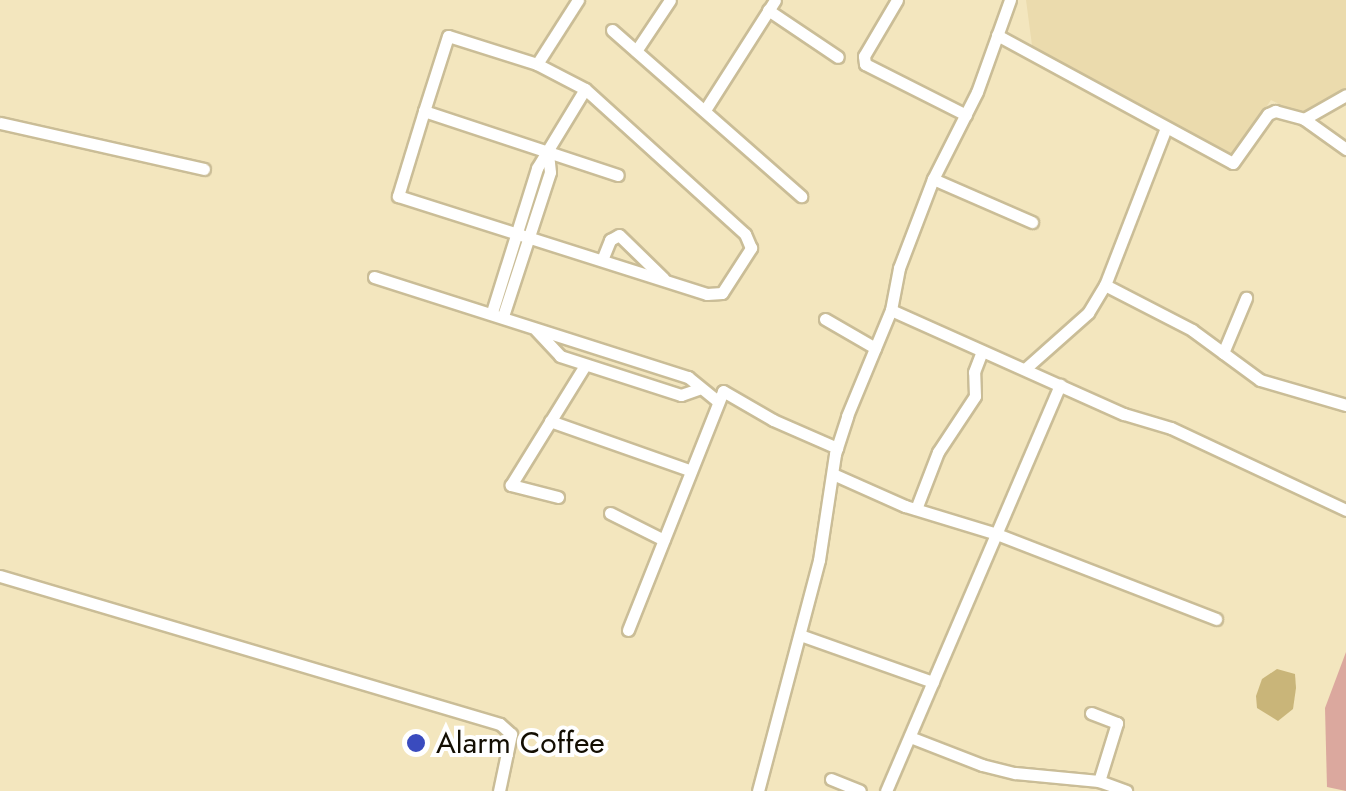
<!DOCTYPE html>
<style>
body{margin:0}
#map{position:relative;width:1346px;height:791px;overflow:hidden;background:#f3e6be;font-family:Jost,sans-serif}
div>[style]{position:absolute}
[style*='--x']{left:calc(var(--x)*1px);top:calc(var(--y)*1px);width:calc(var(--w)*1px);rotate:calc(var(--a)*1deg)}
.built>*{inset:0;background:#ebdbad}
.green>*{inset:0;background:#dba89e}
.water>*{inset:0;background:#c9b579}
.roads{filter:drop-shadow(2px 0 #cabd97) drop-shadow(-2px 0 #cabd97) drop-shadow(0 2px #cabd97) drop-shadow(0 -2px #cabd97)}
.street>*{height:11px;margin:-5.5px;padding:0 5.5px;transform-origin:5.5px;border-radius:5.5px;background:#fff}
.dots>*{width:28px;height:28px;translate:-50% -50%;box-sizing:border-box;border:5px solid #fff;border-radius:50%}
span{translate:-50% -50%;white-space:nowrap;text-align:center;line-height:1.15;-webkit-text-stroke:8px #fff;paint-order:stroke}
.poi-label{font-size:30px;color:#130e02}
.left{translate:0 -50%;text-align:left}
</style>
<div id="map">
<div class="built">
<div style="clip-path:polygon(1026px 0,1346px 0,1346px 90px,1301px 115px,1271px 100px,1230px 160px,1033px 53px)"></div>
</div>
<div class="green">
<div style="clip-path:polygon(1346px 652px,1346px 791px,1327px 787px,1325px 708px)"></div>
</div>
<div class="water">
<div style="clip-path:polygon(1277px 669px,1295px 674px,1296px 688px,1293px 709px,1278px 721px,1257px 708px,1256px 696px,1262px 679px)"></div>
</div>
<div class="roads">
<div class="street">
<div style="--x:897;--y:0;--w:65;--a:120.5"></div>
<div style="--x:864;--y:56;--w:8;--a:83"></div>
<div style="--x:865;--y:64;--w:113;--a:26.8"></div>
<div style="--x:768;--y:10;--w:84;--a:33.9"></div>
<div style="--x:612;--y:30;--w:252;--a:41.3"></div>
<div style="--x:997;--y:35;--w:268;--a:28.5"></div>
<div style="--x:1233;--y:163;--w:60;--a:-54.5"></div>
<div style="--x:1268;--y:114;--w:8;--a:-23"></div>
<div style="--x:1275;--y:111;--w:30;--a:15"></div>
<div style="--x:1304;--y:119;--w:48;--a:-29.7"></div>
<div style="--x:636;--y:51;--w:61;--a:-56.3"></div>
<div style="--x:537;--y:64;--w:76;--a:-57.4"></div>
<div style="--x:705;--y:110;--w:130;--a:-57.5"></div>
<div style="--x:424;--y:111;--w:89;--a:107"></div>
<div style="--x:398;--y:196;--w:324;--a:17.6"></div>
<div style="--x:707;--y:294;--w:15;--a:-4"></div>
<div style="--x:722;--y:293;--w:54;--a:-57.2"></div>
<div style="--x:751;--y:248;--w:15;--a:-113"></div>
<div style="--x:745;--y:234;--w:216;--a:-137.8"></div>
<div style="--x:585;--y:89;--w:54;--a:-152.5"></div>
<div style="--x:537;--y:64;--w:93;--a:-162.5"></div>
<div style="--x:448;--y:36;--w:79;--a:107.7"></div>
<div style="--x:424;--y:111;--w:204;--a:18.3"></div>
<div style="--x:1304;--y:119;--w:52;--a:35.5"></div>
<div style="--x:0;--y:123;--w:209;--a:12.7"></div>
<div style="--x:933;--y:179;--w:108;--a:23.5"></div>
<div style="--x:602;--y:260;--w:22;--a:-68"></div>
<div style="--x:610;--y:240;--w:10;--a:-29"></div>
<div style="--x:619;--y:235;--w:62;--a:44.3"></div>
<div style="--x:374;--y:277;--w:330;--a:17.7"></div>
<div style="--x:688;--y:377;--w:36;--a:39"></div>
<div style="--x:1105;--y:285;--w:98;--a:27.3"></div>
<div style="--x:1192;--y:330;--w:84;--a:36.3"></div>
<div style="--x:1260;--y:380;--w:90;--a:16.2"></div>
<div style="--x:891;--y:310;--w:255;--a:24.1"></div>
<div style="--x:1124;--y:414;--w:49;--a:16.6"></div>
<div style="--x:1171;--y:428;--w:193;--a:25.1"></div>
<div style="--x:492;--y:312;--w:151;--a:-72.6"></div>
<div style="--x:537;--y:168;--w:92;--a:-58.7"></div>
<div style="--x:503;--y:316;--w:151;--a:-71.9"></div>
<div style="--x:550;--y:172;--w:18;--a:-96"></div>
<div style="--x:825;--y:319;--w:58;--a:30.1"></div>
<div style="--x:536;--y:330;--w:35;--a:47"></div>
<div style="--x:560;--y:356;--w:127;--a:17.9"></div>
<div style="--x:681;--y:395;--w:18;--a:-19"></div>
<div style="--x:1223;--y:353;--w:60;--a:-67.3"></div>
<div style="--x:1026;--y:368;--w:83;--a:-41.6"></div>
<div style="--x:1088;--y:313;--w:33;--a:-59"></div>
<div style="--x:1105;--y:285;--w:168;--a:-68.8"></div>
<div style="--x:550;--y:421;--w:147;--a:19.4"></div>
<div style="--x:833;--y:474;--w:79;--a:24"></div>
<div style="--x:905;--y:506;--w:96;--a:16.9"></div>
<div style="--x:997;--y:534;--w:235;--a:21.2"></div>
<div style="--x:558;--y:497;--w:49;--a:-165.7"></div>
<div style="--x:511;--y:485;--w:141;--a:-58.3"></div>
<div style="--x:916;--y:509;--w:61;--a:-68.9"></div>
<div style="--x:938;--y:452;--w:67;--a:-56.5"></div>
<div style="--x:975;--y:396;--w:24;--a:-92"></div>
<div style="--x:974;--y:372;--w:22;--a:-69"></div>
<div style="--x:610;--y:513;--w:60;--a:26.6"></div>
<div style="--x:0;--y:576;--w:521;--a:16.49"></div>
<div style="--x:500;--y:724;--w:15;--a:42"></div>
<div style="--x:511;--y:734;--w:58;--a:101.9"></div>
<div style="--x:628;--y:630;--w:257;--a:-68.3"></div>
<div style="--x:723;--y:391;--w:58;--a:30.1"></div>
<div style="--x:773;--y:420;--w:70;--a:23.6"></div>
<div style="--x:800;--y:635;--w:141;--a:19.5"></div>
<div style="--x:1091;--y:713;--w:28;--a:21"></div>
<div style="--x:1117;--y:723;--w:61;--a:107.2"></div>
<div style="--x:910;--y:737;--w:77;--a:21.3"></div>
<div style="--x:982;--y:765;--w:34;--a:14"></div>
<div style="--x:1015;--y:773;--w:84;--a:5.4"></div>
<div style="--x:1099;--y:781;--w:29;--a:20"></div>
<div style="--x:831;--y:779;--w:31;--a:22"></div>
<div style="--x:758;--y:791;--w:239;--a:-75.2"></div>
<div style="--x:819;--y:560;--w:107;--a:-81.4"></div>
<div style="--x:835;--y:454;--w:40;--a:-72"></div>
<div style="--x:847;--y:416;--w:115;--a:-67.5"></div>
<div style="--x:891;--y:310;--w:43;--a:-79.2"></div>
<div style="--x:899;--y:268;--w:95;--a:-69.1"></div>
<div style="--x:933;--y:179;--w:97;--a:-63.2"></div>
<div style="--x:977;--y:92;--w:98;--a:-70.3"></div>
<div style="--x:886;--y:791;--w:442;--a:-66.8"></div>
</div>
</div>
<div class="dots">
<div style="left:416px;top:743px;background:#3a4bbe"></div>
</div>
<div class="poi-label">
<span class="left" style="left:436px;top:743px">Alarm Coffee</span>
</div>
</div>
